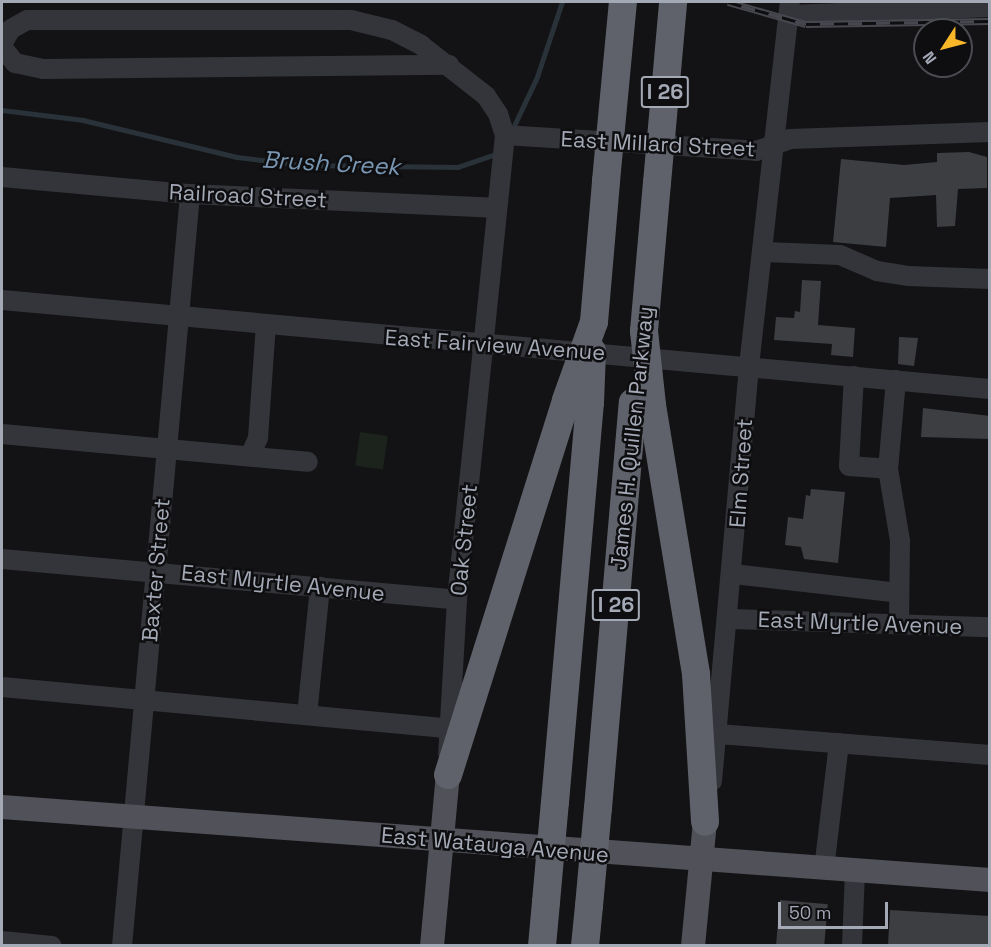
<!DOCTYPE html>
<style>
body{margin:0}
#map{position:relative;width:991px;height:947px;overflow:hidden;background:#131315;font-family:"Space Grotesk",sans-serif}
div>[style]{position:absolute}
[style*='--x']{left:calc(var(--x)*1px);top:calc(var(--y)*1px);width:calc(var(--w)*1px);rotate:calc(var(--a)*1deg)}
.green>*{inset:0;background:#1b231c;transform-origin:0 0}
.stream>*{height:4.5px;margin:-2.25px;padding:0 2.25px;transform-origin:2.25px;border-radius:2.25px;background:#293139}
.building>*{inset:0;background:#3d3e42;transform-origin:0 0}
.minor>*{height:20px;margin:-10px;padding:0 10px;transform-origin:10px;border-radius:10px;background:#34353a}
.major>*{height:24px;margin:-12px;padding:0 12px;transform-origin:12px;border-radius:12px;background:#505159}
.highway>*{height:28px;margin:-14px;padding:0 14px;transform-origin:14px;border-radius:14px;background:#60626b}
.rail>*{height:7px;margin-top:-3.5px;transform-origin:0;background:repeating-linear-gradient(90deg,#0e0e10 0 14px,#47484f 0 28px);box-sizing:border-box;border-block:2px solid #47484f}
.highway-bridge>*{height:28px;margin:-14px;padding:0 14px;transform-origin:14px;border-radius:14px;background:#60626b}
span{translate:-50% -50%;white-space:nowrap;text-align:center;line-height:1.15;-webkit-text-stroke:5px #0e0e10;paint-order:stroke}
.shield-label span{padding:2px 4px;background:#0e0e10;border:2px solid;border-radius:4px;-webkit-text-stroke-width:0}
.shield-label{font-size:21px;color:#a4a9b6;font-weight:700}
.street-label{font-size:22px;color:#a4a9b6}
.water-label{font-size:24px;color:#7996b2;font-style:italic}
.frame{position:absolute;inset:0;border:3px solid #a4a9b6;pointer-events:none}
.north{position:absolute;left:913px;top:18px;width:60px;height:60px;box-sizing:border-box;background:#0e0e10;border:2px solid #4a4c52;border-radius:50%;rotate:234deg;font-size:16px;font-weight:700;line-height:24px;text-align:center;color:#a4a9b6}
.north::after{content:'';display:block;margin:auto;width:21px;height:27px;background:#f8b728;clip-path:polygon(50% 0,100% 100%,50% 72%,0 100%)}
.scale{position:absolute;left:778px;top:902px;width:110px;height:27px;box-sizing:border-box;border:3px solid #a4a9b6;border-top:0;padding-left:8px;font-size:18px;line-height:21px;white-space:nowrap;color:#a4a9b6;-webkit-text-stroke:4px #0e0e10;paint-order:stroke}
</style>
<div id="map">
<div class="green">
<div style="left:360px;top:432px;width:28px;height:34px;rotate:8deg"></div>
</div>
<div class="stream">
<div style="--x:2;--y:110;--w:82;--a:7"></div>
<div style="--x:83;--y:120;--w:158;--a:13.5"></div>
<div style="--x:237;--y:157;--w:66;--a:6.9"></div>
<div style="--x:303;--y:165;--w:155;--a:0.7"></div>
<div style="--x:458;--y:167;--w:39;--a:-19"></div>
<div style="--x:512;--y:130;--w:59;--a:-64.7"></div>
<div style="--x:537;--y:77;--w:79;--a:-71.6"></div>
</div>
<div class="building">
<div style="clip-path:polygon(969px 152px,987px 157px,987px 188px,958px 189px,955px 226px,937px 227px,936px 195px,890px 198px,886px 247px,833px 242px,841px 159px,904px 165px,937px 162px,937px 153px)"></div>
<div style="clip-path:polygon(802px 280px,821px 281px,818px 325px,855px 328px,853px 357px,831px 355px,832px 344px,774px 340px,776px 317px,794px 318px,795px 311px,800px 312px)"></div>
<div style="clip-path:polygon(899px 337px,918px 338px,914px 366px,898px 364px)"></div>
<div style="clip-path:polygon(923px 408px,990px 416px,990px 439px,921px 437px)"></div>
<div style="clip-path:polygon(811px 489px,845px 492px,838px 563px,804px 559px,801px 547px,785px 545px,788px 517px,803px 519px,806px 495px,810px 496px)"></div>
<div style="left:780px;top:900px;width:48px;height:45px;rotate:5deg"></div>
<div style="clip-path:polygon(890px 910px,990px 916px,990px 945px,888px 945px)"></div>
</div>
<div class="minor">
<div style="--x:789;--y:15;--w:201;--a:-2.3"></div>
<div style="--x:2;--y:44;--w:17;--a:-59"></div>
<div style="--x:11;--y:29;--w:18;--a:-29"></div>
<div style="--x:27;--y:20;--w:324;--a:0"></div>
<div style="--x:351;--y:20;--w:42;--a:13.7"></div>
<div style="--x:392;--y:30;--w:33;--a:27"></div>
<div style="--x:421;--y:45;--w:83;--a:38.1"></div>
<div style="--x:486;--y:96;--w:22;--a:56"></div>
<div style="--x:498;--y:114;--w:22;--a:72"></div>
<div style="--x:505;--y:135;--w:467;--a:95.9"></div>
<div style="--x:457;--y:600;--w:154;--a:93.3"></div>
<div style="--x:2;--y:47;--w:21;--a:51"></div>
<div style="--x:15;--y:63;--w:29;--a:12"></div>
<div style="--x:43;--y:69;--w:406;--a:-0.6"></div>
<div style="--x:505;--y:135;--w:252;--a:3.6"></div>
<div style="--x:756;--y:151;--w:36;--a:-19"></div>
<div style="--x:790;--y:139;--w:200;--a:-2"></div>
<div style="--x:2;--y:177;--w:189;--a:5.2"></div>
<div style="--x:190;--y:194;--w:305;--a:2.6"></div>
<div style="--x:765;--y:252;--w:75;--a:2.3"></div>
<div style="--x:840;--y:255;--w:40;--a:23.4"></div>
<div style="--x:877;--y:271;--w:31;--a:9"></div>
<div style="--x:908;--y:276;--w:82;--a:2.1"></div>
<div style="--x:2;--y:300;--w:992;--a:5.15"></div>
<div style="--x:854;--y:376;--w:90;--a:93.2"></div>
<div style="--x:849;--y:466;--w:39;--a:4"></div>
<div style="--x:896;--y:380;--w:89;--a:95.1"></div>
<div style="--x:888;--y:469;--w:73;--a:80.5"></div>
<div style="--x:900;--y:541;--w:83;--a:90.7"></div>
<div style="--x:2;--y:434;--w:307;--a:5.2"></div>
<div style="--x:250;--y:456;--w:20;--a:-66"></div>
<div style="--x:258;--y:438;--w:113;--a:-86"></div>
<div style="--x:2;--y:559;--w:457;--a:5.1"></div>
<div style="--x:733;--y:574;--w:167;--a:6.5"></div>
<div style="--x:730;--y:619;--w:260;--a:1.8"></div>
<div style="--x:2;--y:687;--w:448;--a:5.3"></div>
<div style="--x:307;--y:715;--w:129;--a:-84.2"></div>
<div style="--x:718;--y:734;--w:273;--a:4.4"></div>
<div style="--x:712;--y:781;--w:417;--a:-84.9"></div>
<div style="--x:749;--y:366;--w:366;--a:-83.6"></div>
<div style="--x:824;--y:869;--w:127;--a:-83.2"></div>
<div style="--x:2;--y:941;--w:50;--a:5.7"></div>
<div style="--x:122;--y:946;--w:755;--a:-84.83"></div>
<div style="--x:852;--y:946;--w:75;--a:-87.7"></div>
</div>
<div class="major">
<div style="--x:2;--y:807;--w:991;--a:4.23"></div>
<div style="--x:432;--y:946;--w:172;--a:-84.7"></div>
<div style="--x:693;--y:946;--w:125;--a:-84.5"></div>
</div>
<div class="highway">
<div style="--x:594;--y:322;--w:142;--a:-85.1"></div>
<div style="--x:644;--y:331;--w:149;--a:-85"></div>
<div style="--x:652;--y:405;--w:273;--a:80.7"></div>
<div style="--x:696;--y:674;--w:148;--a:86.5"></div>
<div style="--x:448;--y:775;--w:393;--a:-72.5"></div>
<div style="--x:555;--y:802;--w:401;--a:-85"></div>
<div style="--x:598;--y:808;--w:407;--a:-85.1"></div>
<div style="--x:542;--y:946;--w:44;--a:-84.8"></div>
<div style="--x:585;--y:946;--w:40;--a:-84.3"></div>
</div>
<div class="rail">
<div style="--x:728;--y:2;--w:81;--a:15.8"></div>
<div style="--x:806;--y:24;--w:184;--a:-0.9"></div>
</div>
<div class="highway-bridge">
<div style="--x:606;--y:181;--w:180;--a:-84.6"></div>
<div style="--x:657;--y:183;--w:182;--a:-84.9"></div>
<div style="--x:644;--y:331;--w:74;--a:83.8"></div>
<div style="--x:566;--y:400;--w:83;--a:-70.3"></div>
<div style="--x:590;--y:403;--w:52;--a:-87.8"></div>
<div style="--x:546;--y:902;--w:100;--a:-84.9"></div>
<div style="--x:589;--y:906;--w:98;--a:-84.8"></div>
</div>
<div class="shield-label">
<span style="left:665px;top:92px">I 26</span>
<span style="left:616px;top:605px">I 26</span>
</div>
<div class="street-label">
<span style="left:658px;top:144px;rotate:3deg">East Millard Street</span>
<span style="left:248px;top:196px;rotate:3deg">Railroad Street</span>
<span style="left:495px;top:345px;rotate:4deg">East Fairview Avenue</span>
<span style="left:632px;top:438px;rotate:-84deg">James H. Quillen Parkway</span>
<span style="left:741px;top:473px;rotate:-86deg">Elm Street</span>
<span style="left:464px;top:540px;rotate:-84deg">Oak Street</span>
<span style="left:156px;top:570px;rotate:-85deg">Baxter Street</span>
<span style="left:283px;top:583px;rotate:6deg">East Myrtle Avenue</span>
<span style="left:860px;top:623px;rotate:2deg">East Myrtle Avenue</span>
<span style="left:495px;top:845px;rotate:5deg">East Watauga Avenue</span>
</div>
<div class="water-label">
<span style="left:331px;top:163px;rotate:3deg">Brush Creek</span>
</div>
<div class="frame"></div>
<div class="north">N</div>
<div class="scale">50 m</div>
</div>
